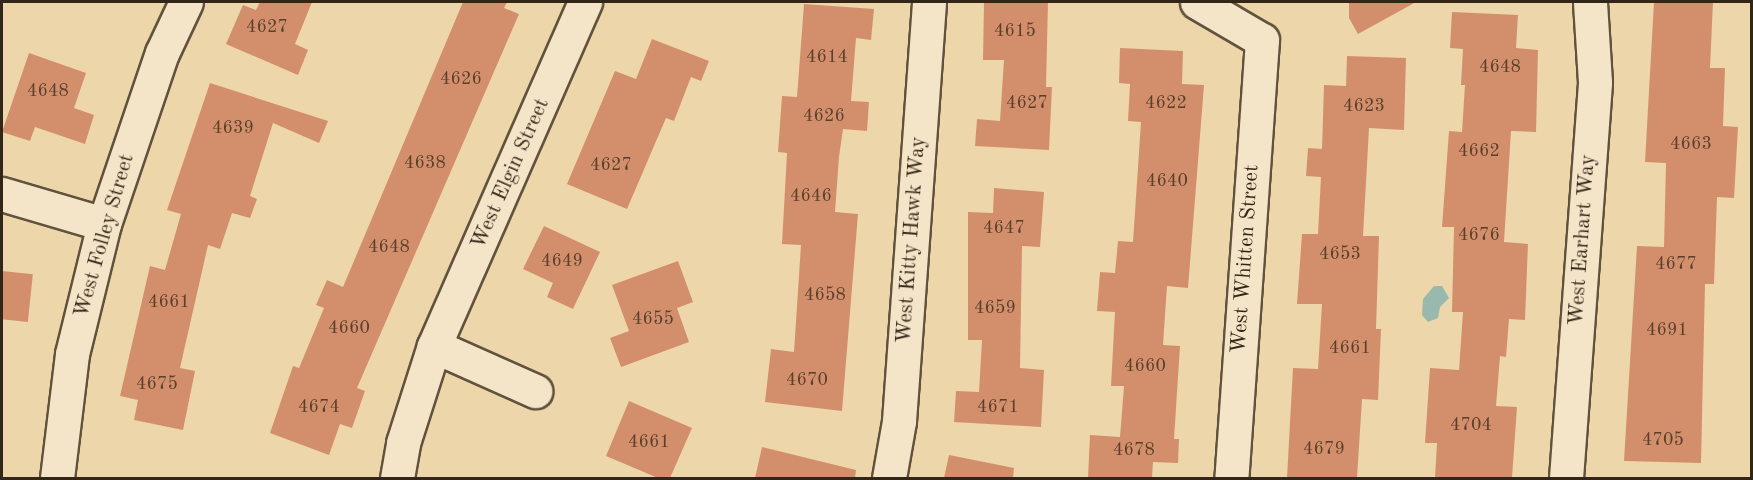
<!DOCTYPE html>
<style>
body{margin:0}
#map{position:relative;width:1753px;height:480px;overflow:hidden;background:#eed6ab;font-family:"Old Standard TT",serif}
div>[style]{position:absolute}
[style*='--x']{left:calc(var(--x)*1px);top:calc(var(--y)*1px);width:calc(var(--w)*1px);rotate:calc(var(--a)*1deg)}
.water>*{inset:0;background:#99b9ad}
.building>*{inset:0;background:#d38f6b;transform-origin:0 0}
.roads{filter:drop-shadow(2px 0 #60523c) drop-shadow(-2px 0 #60523c) drop-shadow(0 2px #60523c) drop-shadow(0 -2px #60523c)}
.minor>*{height:33px;margin:-16.5px;padding:0 16.5px;transform-origin:16.5px;border-radius:16.5px;background:#f4e4c8}
span{translate:-50% -50%;white-space:nowrap;text-align:center;line-height:1.15;-webkit-text-stroke:4.5px #f4e4c8;paint-order:stroke}
.number-label{font-size:18px;color:#5a402c}
.number-label span{-webkit-text-stroke-width:0}
.street-label{font-size:21px;color:#312617}
.frame{position:absolute;inset:0;border:3px solid #312617;pointer-events:none}
</style>
<div id="map">
<div class="water">
<div style="clip-path:polygon(1434px 286px,1442px 286px,1449px 298px,1440px 307px,1438px 318px,1428px 322px,1422px 315px,1423px 299px)"></div>
</div>
<div class="building">
<div style="clip-path:polygon(260px 2px,312px 2px,295px 44px,308px 50px,298px 75px,226px 44px,243px 5px,256px 10px)"></div>
<div style="clip-path:polygon(463px 2px,507px 2px,504px 8px,519px 14px,357px 388px,365px 391px,352px 428px,340px 424px,329px 455px,270px 433px,293px 366px,299px 368px,324px 308px,316px 305px,327px 280px,343px 287px)"></div>
<div style="clip-path:polygon(984px 2px,1048px 2px,1046px 87px,1052px 87px,1049px 150px,975px 146px,977px 119px,1000px 121px,1004px 60px,983px 60px)"></div>
<div style="clip-path:polygon(1349px 2px,1416px 2px,1358px 34px,1349px 18px)"></div>
<div style="clip-path:polygon(1654px 2px,1713px 2px,1710px 68px,1725px 68px,1723px 126px,1738px 127px,1734px 198px,1717px 197px,1714px 284px,1705px 284px,1701px 463px,1624px 461px,1637px 246px,1664px 247px,1666px 163px,1645px 162px)"></div>
<div style="clip-path:polygon(804px 4px,874px 9px,871px 40px,856px 38px,851px 101px,869px 102px,867px 131px,843px 129px,839px 157px,835px 212px,858px 214px,842px 411px,765px 402px,771px 349px,794px 352px,801px 245px,782px 244px,787px 153px,778px 152px,782px 96px,797px 97px)"></div>
<div style="clip-path:polygon(1452px 12px,1518px 15px,1516px 48px,1538px 50px,1536px 132px,1511px 131px,1504px 242px,1528px 244px,1525px 320px,1509px 319px,1506px 357px,1500px 356px,1496px 406px,1517px 407px,1512px 478px,1435px 478px,1437px 443px,1425px 443px,1430px 368px,1459px 370px,1463px 312px,1452px 312px,1454px 227px,1442px 227px,1449px 131px,1462px 132px,1465px 85px,1461px 85px,1463px 49px,1450px 48px)"></div>
<div style="clip-path:polygon(652px 39px,709px 61px,701px 81px,691px 77px,674px 121px,666px 118px,627px 209px,567px 184px,615px 71px,636px 79px)"></div>
<div style="clip-path:polygon(1120px 48px,1183px 51px,1182px 84px,1204px 85px,1188px 288px,1167px 286px,1163px 345px,1180px 346px,1174px 439px,1179px 439px,1178px 463px,1153px 462px,1152px 478px,1088px 478px,1090px 435px,1120px 437px,1124px 386px,1111px 386px,1115px 312px,1097px 311px,1100px 272px,1115px 273px,1118px 241px,1133px 242px,1141px 122px,1128px 121px,1130px 84px,1119px 83px)"></div>
<div style="clip-path:polygon(29px 53px,86px 73px,74px 108px,94px 115px,85px 144px,35px 127px,30px 141px,2px 132px)"></div>
<div style="clip-path:polygon(1347px 56px,1406px 58px,1404px 130px,1369px 128px,1363px 236px,1379px 236px,1376px 329px,1381px 329px,1378px 400px,1362px 399px,1357px 478px,1287px 478px,1293px 368px,1318px 369px,1322px 304px,1297px 304px,1302px 234px,1318px 234px,1321px 177px,1306px 176px,1308px 148px,1322px 149px,1324px 85px,1346px 86px)"></div>
<div style="clip-path:polygon(210px 83px,328px 121px,319px 143px,273px 123px,250px 196px,257px 199px,250px 218px,232px 213px,220px 249px,208px 245px,180px 368px,195px 371px,183px 430px,134px 420px,138px 400px,120px 396px,150px 266px,165px 270px,181px 214px,167px 210px)"></div>
<div style="clip-path:polygon(994px 188px,1044px 192px,1040px 247px,1022px 246px,1020px 368px,1044px 370px,1041px 427px,954px 422px,956px 391px,979px 392px,982px 340px,968px 340px,968px 212px,993px 213px)"></div>
<div style="clip-path:polygon(544px 226px,600px 252px,573px 309px,547px 297px,553px 283px,523px 269px)"></div>
<div style="clip-path:polygon(678px 261px,693px 302px,677px 308px,689px 342px,621px 367px,610px 338px,629px 331px,612px 285px)"></div>
<div style="left:2px;top:271px;width:31px;height:48px;rotate:6deg"></div>
<div style="clip-path:polygon(629px 401px,692px 428px,670px 478px,658px 478px,606px 456px)"></div>
<div style="clip-path:polygon(762px 447px,856px 470px,855px 478px,755px 478px)"></div>
<div style="clip-path:polygon(949px 455px,1014px 468px,1013px 478px,944px 478px)"></div>
</div>
<div class="roads">
<div class="minor">
<div style="--x:1197;--y:2;--w:75;--a:30.3"></div>
<div style="--x:1262;--y:40;--w:439;--a:94"></div>
<div style="--x:2;--y:194;--w:106;--a:16.4"></div>
<div style="--x:434;--y:346;--w:111;--a:24"></div>
<div style="--x:57;--y:478;--w:125;--a:-83.1"></div>
<div style="--x:72;--y:354;--w:134;--a:-76.2"></div>
<div style="--x:104;--y:224;--w:181;--a:-71.3"></div>
<div style="--x:162;--y:53;--w:56;--a:-64.8"></div>
<div style="--x:397;--y:478;--w:36;--a:-80"></div>
<div style="--x:403;--y:443;--w:102;--a:-72.3"></div>
<div style="--x:434;--y:346;--w:376;--a:-66.3"></div>
<div style="--x:889;--y:478;--w:58;--a:-80"></div>
<div style="--x:899;--y:421;--w:420;--a:-85.9"></div>
<div style="--x:1566;--y:478;--w:397;--a:-85.8"></div>
<div style="--x:1595;--y:82;--w:80;--a:-93.6"></div>
</div>
</div>
<div class="number-label">
<span style="left:267px;top:27px">4627</span>
<span style="left:1015px;top:31px">4615</span>
<span style="left:827px;top:57px">4614</span>
<span style="left:1500px;top:67px">4648</span>
<span style="left:461px;top:79px">4626</span>
<span style="left:48px;top:91px">4648</span>
<span style="left:1027px;top:103px">4627</span>
<span style="left:1166px;top:103px">4622</span>
<span style="left:1364px;top:106px">4623</span>
<span style="left:824px;top:116px">4626</span>
<span style="left:233px;top:128px">4639</span>
<span style="left:1691px;top:144px">4663</span>
<span style="left:1479px;top:151px">4662</span>
<span style="left:425px;top:163px">4638</span>
<span style="left:611px;top:165px">4627</span>
<span style="left:1167px;top:181px">4640</span>
<span style="left:811px;top:196px">4646</span>
<span style="left:1004px;top:228px">4647</span>
<span style="left:1479px;top:235px">4676</span>
<span style="left:389px;top:247px">4648</span>
<span style="left:1340px;top:254px">4653</span>
<span style="left:562px;top:261px">4649</span>
<span style="left:1676px;top:264px">4677</span>
<span style="left:825px;top:295px">4658</span>
<span style="left:169px;top:302px">4661</span>
<span style="left:995px;top:308px">4659</span>
<span style="left:653px;top:319px">4655</span>
<span style="left:349px;top:328px">4660</span>
<span style="left:1667px;top:330px">4691</span>
<span style="left:1350px;top:348px">4661</span>
<span style="left:1145px;top:366px">4660</span>
<span style="left:807px;top:380px">4670</span>
<span style="left:157px;top:384px">4675</span>
<span style="left:319px;top:407px">4674</span>
<span style="left:998px;top:407px">4671</span>
<span style="left:1471px;top:425px">4704</span>
<span style="left:1663px;top:440px">4705</span>
<span style="left:649px;top:442px">4661</span>
<span style="left:1324px;top:449px">4679</span>
<span style="left:1134px;top:450px">4678</span>
</div>
<div class="street-label">
<span style="left:511px;top:174px;rotate:-66deg">West Elgin Street</span>
<span style="left:105px;top:236px;rotate:-74deg">West Folley Street</span>
<span style="left:912px;top:240px;rotate:-86deg">West Kitty Hawk Way</span>
<span style="left:1583px;top:240px;rotate:-86deg">West Earhart Way</span>
<span style="left:1246px;top:259px;rotate:-86deg">West Whitten Street</span>
</div>
<div class="frame"></div>
</div>
